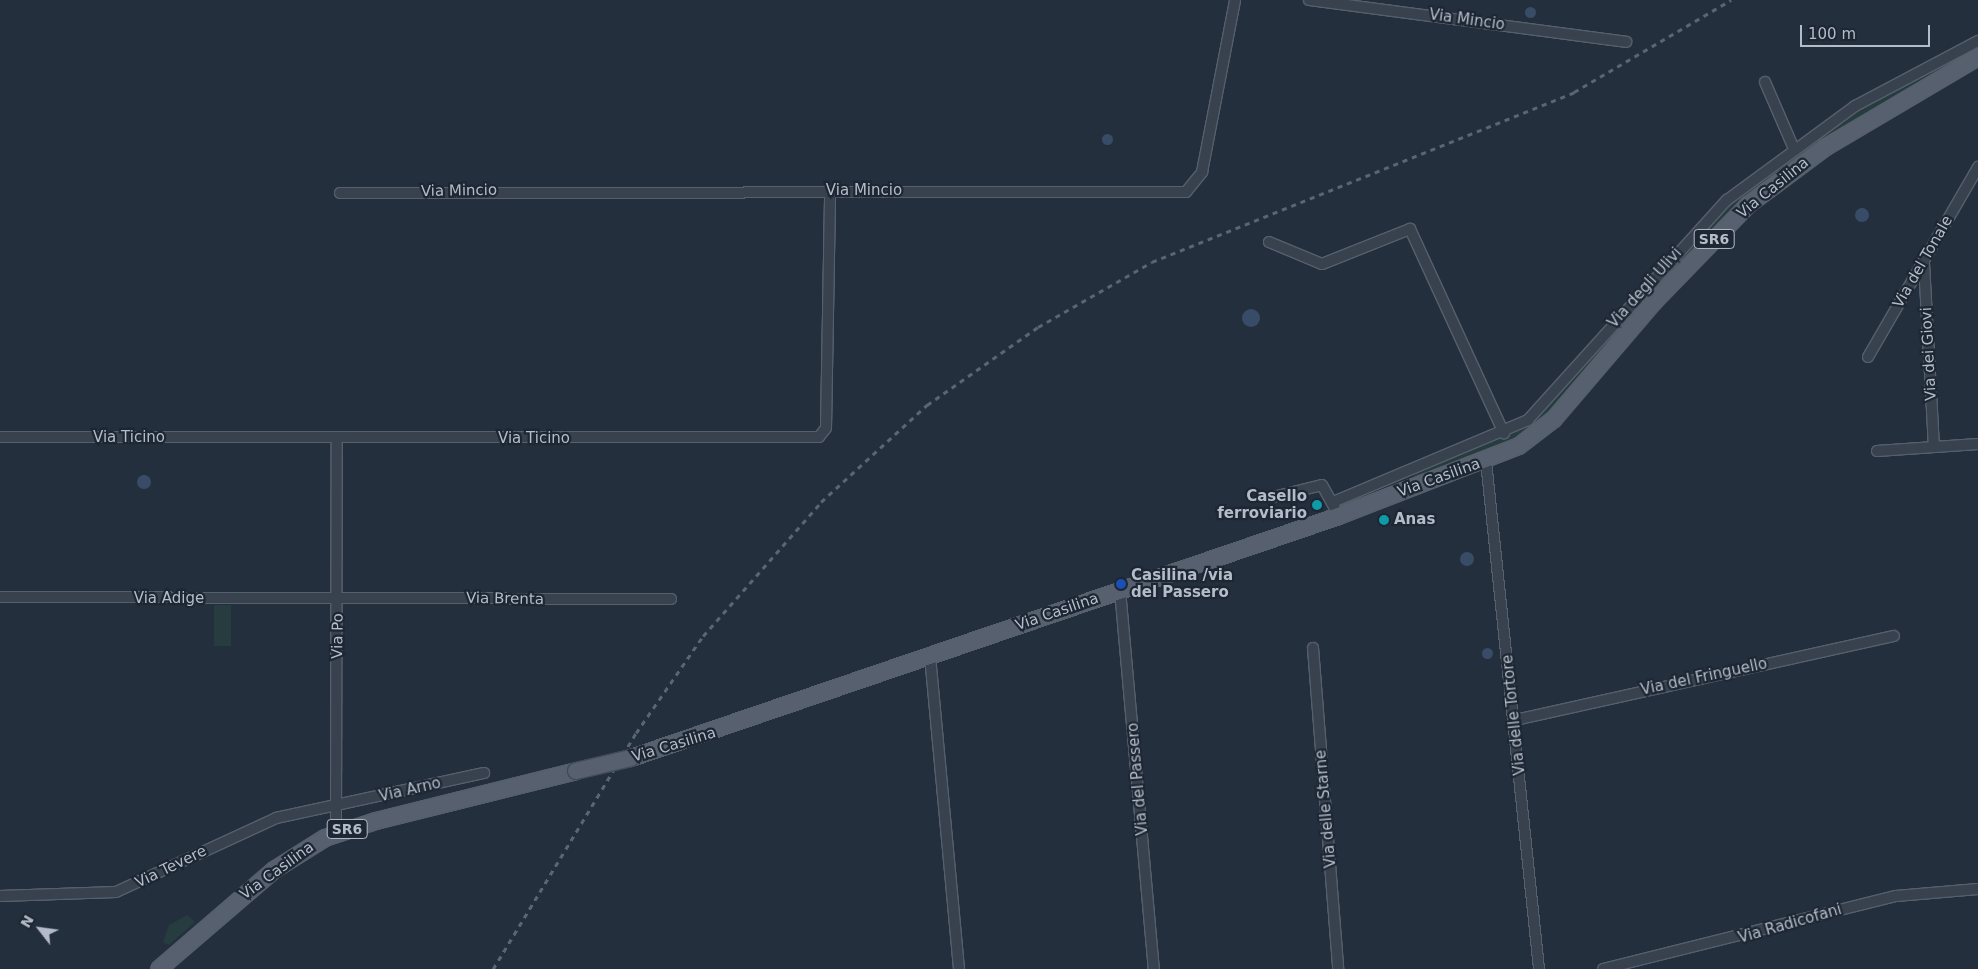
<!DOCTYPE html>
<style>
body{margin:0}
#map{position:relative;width:1978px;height:969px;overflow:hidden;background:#242f3e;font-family:"DejaVu Sans",sans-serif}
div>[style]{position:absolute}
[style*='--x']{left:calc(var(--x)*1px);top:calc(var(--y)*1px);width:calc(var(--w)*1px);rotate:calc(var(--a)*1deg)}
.green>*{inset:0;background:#263c3f;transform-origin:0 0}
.water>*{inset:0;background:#394c67}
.round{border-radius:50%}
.roads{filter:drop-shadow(1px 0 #565f6c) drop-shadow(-1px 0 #565f6c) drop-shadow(0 1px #565f6c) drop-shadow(0 -1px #565f6c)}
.street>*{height:10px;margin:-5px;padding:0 5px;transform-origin:5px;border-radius:5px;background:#38414e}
.primary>*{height:16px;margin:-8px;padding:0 8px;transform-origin:8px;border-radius:8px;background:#56606e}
.rail>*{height:2.5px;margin-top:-1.25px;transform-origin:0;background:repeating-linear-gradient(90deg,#5a6575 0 5px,transparent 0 10px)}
.bridges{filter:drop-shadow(1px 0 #414a57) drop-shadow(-1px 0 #414a57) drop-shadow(0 1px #414a57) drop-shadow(0 -1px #414a57)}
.primary-bridge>*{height:16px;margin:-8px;padding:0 8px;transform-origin:8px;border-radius:8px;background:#56606e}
.dots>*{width:14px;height:14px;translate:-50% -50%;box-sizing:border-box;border:2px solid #1d2633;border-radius:50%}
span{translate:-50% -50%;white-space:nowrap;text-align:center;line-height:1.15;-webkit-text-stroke:4.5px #1d2633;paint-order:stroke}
.shield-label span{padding:1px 4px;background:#1d2633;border:1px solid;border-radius:4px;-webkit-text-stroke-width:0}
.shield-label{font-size:14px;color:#b4bcc9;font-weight:700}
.street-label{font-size:15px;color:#b4bcc9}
.poi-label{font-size:15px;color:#b4bcc9;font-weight:700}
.right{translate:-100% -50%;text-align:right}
.left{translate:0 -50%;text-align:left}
.north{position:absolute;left:15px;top:904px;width:50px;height:50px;-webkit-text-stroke:4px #1d2633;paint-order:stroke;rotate:300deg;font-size:14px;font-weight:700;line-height:20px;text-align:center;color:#b4bcc9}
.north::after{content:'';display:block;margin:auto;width:18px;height:22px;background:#b4bcc9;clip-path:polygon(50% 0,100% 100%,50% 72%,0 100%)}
.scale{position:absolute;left:1800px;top:25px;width:130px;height:22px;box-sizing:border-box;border:2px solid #b4bcc9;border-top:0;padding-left:6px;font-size:15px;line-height:18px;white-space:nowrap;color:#b4bcc9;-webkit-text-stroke:4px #1d2633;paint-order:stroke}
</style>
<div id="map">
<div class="green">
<div style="clip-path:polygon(1978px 43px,1978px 51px,1822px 142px,1526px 436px,1404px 486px,1418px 471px,1525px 424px,1726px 205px,1842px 118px)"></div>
<div style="left:214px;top:605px;width:17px;height:41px"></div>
<div style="clip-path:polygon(187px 915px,195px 922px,169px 945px,163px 942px,169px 925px)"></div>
</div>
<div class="water">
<div class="round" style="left:1524.5px;top:6.5px;width:11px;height:11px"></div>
<div class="round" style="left:1101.5px;top:133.5px;width:11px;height:11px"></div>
<div class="round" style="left:1855px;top:208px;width:14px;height:14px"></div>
<div class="round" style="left:1242px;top:309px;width:18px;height:18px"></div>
<div class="round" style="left:137px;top:475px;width:14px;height:14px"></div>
<div class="round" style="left:1460px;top:552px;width:14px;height:14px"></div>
<div class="round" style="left:1481.5px;top:647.5px;width:11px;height:11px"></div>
</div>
<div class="roads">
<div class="street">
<div style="--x:1309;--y:0;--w:320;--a:7.5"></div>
<div style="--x:1765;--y:82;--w:73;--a:66.6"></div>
<div style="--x:340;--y:193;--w:846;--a:-0.07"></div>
<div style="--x:1186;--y:192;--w:26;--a:-51"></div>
<div style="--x:1202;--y:172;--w:175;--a:-79.1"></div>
<div style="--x:1269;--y:242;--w:57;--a:22.5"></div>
<div style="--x:1322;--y:264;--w:95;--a:-21.7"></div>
<div style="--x:1410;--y:229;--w:225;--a:65.3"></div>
<div style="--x:1924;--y:263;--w:183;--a:86.9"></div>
<div style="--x:1868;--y:357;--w:220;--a:-59.9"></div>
<div style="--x:0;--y:437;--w:819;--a:0"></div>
<div style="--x:819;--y:437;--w:11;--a:-52"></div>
<div style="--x:826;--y:428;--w:237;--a:-89"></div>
<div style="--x:1877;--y:451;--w:101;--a:-4"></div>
<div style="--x:1486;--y:461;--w:511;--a:84.04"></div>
<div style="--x:1273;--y:497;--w:50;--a:-13.8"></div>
<div style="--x:1322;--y:485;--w:26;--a:61"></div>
<div style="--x:1333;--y:502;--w:212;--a:-22.8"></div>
<div style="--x:1528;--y:420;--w:297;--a:-47.9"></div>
<div style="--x:1727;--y:200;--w:159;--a:-36.3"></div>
<div style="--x:1855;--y:106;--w:139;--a:-27.9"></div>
<div style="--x:1120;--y:590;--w:381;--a:84.9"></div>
<div style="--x:0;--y:597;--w:671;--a:0.17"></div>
<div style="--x:1313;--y:648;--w:322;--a:85.5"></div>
<div style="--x:930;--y:656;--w:314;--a:84.7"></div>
<div style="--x:1515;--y:720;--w:388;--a:-12.5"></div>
<div style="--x:336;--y:833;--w:394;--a:-89.9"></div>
<div style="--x:0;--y:896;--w:116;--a:-2"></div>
<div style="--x:116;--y:892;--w:176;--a:-24.8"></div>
<div style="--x:276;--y:818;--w:213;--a:-12.2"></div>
<div style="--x:1603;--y:969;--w:302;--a:-14"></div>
<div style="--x:1896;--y:896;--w:82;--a:-4.9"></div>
</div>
<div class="primary">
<div style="--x:631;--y:758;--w:745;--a:-18.87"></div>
<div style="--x:1336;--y:517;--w:196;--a:-21.2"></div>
<div style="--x:1519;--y:446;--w:44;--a:-37.6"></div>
<div style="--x:1554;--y:419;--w:154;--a:-49.5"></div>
<div style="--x:1654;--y:302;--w:135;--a:-45.9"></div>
<div style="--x:1748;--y:205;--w:97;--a:-36.6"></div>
<div style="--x:1826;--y:147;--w:177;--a:-30.6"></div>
<div style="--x:159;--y:969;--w:152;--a:-40.7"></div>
<div style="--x:274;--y:870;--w:60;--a:-32.1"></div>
<div style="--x:325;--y:838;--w:54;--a:-18.4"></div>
<div style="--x:376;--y:821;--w:206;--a:-14"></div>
</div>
</div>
<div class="rail">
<div style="--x:493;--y:969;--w:276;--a:-58.8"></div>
<div style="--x:636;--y:733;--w:118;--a:-55.4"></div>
<div style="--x:703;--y:636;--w:179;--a:-48.6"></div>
<div style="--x:821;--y:502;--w:144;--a:-42.5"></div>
<div style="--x:927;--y:405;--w:136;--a:-35.1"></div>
<div style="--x:1038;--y:327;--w:131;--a:-29.7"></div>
<div style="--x:1152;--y:262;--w:455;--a:-21.9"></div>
<div style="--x:1574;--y:92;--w:182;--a:-30.4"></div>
</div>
<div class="bridges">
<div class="primary-bridge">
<div style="--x:576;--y:771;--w:57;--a:-13.3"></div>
</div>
</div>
<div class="dots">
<div style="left:1317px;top:505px;background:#0f9aa8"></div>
<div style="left:1384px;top:520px;background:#0f9aa8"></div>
<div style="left:1121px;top:584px;background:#1a4fb4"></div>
</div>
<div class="shield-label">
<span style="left:1714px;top:239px">SR6</span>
<span style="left:347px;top:829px">SR6</span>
</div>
<div class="street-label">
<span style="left:1467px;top:20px;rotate:8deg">Via Mincio</span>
<span style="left:1773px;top:188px;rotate:-39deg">Via Casilina</span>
<span style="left:459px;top:191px;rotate:-1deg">Via Mincio</span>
<span style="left:864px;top:191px">Via Mincio</span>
<span style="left:1923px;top:262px;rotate:-60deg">Via del Tonale</span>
<span style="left:1645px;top:288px;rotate:-48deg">Via degli Ulivi</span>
<span style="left:1929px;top:354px;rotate:-93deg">Via dei Giovi</span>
<span style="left:129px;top:438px">Via Ticino</span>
<span style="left:534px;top:439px">Via Ticino</span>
<span style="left:1439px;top:478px;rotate:-20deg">Via Casilina</span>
<span style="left:169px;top:599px">Via Adige</span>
<span style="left:505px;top:599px;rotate:1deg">Via Brenta</span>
<span style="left:1057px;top:612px;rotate:-19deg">Via Casilina</span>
<span style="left:338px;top:636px;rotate:-89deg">Via Po</span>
<span style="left:1704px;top:677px;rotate:-12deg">Via del Fringuello</span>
<span style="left:1514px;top:715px;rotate:-96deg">Via delle Tortore</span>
<span style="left:674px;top:745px;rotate:-17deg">Via Casilina</span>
<span style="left:1138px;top:779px;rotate:-95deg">Via del Passero</span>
<span style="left:410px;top:790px;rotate:-13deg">Via Arno</span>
<span style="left:1326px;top:809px;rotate:-95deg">Via delle Starne</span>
<span style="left:171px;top:867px;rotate:-26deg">Via Tevere</span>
<span style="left:277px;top:871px;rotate:-36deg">Via Casilina</span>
<span style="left:1790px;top:924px;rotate:-16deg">Via Radicofani</span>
</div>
<div class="poi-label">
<span class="right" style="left:1307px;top:505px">Casello<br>ferroviario</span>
<span class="left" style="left:1394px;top:520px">Anas</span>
<span class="left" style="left:1131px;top:584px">Casilina /via<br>del Passero</span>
</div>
<div class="north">N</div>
<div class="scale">100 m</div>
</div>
